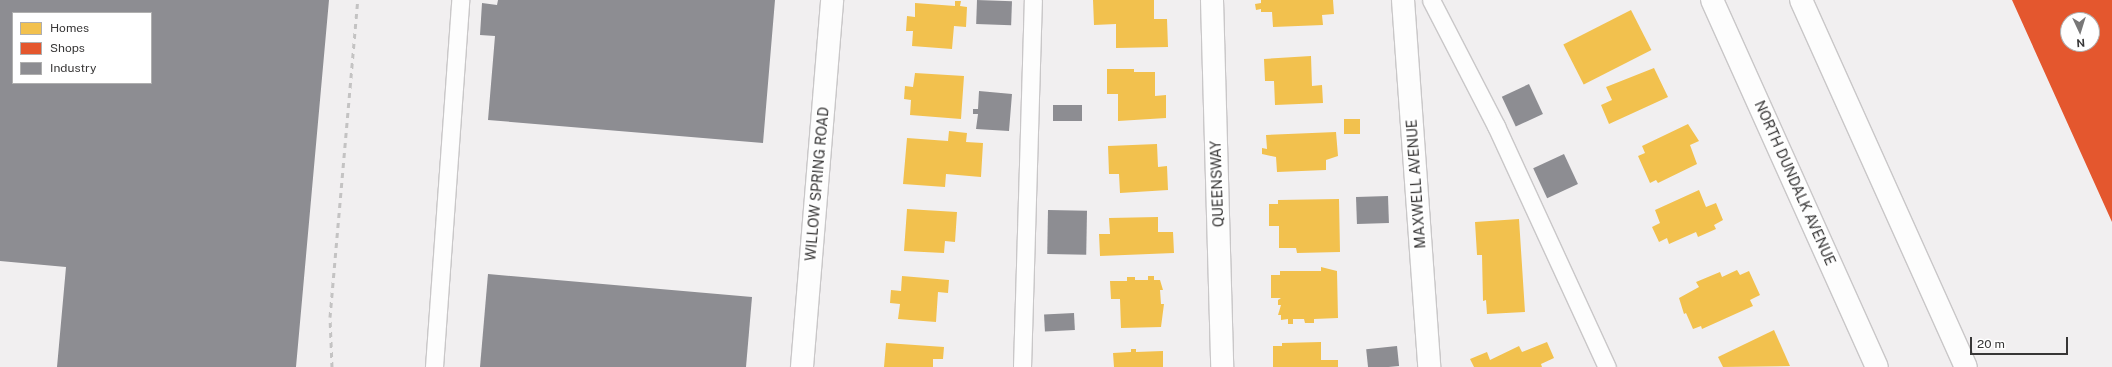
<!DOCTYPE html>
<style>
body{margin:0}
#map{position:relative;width:2112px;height:367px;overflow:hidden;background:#f1eff0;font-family:"Public Sans",sans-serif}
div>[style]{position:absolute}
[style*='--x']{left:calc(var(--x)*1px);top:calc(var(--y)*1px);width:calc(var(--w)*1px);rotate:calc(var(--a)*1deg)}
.homes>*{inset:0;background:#f2c14e;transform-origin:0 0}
.shops>*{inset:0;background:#e4572e}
.industry>*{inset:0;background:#8d8d92;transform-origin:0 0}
.roads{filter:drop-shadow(1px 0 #c9c7c8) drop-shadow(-1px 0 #c9c7c8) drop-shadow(0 1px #c9c7c8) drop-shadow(0 -1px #c9c7c8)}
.service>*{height:17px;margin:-8.5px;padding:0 8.5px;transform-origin:8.5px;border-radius:8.5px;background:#fdfdfd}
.minor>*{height:22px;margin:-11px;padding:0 11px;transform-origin:11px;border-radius:11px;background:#fdfdfd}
.tertiary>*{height:22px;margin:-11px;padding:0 11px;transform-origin:11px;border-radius:11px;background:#fdfdfd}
.primary>*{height:22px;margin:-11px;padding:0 11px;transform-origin:11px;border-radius:11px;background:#fdfdfd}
.rail>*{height:3px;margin-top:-1.5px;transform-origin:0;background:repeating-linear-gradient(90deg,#c4c3c3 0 5px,transparent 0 10px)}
span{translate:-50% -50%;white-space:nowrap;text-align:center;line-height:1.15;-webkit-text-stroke:4px #fff;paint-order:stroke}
.street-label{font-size:14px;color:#373636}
.legend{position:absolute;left:12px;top:12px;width:140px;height:72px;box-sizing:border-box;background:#fff;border:1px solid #afafaf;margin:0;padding:5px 7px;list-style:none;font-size:12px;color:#373636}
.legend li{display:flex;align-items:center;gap:8px;height:20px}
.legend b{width:20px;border:1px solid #afafaf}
.north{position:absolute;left:2060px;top:12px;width:40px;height:40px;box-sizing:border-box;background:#fff;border:1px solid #afafaf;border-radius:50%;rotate:176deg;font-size:11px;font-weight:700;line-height:16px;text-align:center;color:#373636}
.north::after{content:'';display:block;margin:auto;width:14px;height:18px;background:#787777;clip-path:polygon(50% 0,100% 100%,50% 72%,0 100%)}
.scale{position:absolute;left:1970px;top:337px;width:98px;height:18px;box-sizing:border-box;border:2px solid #373636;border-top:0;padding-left:5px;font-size:12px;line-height:14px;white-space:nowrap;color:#373636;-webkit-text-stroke:3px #fff;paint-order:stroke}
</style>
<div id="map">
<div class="homes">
<div style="clip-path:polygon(1093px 0,1154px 0,1154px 19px,1167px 19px,1168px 47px,1116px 48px,1116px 24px,1094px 25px)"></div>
<div style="clip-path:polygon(1261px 0,1333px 0,1334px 14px,1322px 15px,1323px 25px,1273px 27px,1272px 12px,1261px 12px,1261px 9px,1256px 10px,1255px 4px,1261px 3px)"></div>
<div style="clip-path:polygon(955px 1px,961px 1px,960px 6px,967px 7px,966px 27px,954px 26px,952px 49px,912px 46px,913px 31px,906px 31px,907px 16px,915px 17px,915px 3px,955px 6px)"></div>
<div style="left:1631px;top:10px;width:45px;height:76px;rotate:63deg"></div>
<div style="clip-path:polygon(1311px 56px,1312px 86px,1322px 85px,1323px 103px,1275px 105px,1274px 81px,1265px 81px,1264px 59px)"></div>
<div style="clip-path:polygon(1654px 68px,1668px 97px,1609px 124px,1601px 105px,1612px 100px,1606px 87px)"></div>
<div style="clip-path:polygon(1107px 69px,1134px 69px,1134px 72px,1155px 72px,1155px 96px,1166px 95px,1166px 118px,1118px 121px,1118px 94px,1107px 94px)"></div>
<div style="clip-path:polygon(915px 73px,964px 76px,961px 119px,910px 115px,911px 100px,904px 99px,905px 86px,913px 87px)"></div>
<div style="left:1360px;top:119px;width:15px;height:16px;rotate:90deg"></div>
<div style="clip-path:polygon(1688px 124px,1699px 141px,1690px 145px,1697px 164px,1658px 183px,1656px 180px,1650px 183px,1638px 156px,1645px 153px,1642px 146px)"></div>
<div style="clip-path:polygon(949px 131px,967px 133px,966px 142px,983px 143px,981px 177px,946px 174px,945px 187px,903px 184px,907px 138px,948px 141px)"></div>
<div style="clip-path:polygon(1336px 132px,1338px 156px,1326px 160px,1326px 170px,1277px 172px,1276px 157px,1262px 154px,1262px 148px,1267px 149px,1266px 135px)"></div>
<div style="clip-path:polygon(1157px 144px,1158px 167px,1167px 166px,1168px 190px,1120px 193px,1119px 174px,1109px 174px,1108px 146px)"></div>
<div style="clip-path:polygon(1699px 190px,1706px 207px,1716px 203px,1723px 220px,1714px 225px,1716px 229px,1698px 237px,1696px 232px,1669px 244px,1667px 238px,1659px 242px,1652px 227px,1660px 223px,1655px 210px)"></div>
<div style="clip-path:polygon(1339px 199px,1340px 252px,1297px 253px,1296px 248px,1279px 248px,1279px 226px,1269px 226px,1269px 204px,1278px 204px,1278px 200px)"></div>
<div style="clip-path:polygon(907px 209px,957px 212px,955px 242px,945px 241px,944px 253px,904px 251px)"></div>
<div style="clip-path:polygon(1158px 217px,1158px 232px,1173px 232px,1174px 253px,1100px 256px,1099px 234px,1110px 234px,1109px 218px)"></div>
<div style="clip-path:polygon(1519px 219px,1525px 312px,1487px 314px,1486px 300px,1483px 301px,1482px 255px,1477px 255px,1475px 222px)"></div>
<div style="clip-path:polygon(1321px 267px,1337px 271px,1338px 318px,1314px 319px,1314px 323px,1305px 323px,1304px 319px,1293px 319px,1293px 324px,1288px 324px,1288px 319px,1281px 320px,1281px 315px,1278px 315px,1281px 305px,1278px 305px,1278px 300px,1281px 298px,1271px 298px,1271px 275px,1280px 275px,1280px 271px,1321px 271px)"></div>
<div style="clip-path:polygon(1737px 270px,1740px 275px,1749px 271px,1760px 295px,1750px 300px,1753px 306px,1702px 329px,1701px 326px,1693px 329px,1686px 313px,1684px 314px,1679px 298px,1699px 287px,1696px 282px,1720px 272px,1722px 277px)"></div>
<div style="clip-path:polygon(902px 276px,949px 280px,948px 293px,938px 292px,936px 322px,898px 319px,900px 304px,890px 303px,891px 290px,901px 291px)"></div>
<div style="clip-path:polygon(1148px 276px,1154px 276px,1154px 280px,1160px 280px,1163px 290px,1160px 290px,1161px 304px,1164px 304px,1161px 327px,1121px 328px,1120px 299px,1111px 299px,1110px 281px,1127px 281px,1127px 277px,1135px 277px,1135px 280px,1148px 280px)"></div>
<div style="clip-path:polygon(1774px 330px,1790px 366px,1723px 367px,1718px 357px)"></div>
<div style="clip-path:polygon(1321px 342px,1321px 360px,1338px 360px,1338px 367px,1273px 367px,1273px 346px,1282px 346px,1282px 343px)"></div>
<div style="clip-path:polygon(1547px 342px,1554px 358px,1541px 364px,1542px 367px,1474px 367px,1470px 359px,1487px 352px,1490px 360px,1519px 346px,1522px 352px)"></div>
<div style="clip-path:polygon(886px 343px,944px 347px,943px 359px,933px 359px,933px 367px,884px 367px)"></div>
<div style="clip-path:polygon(1131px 349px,1136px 349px,1136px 352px,1163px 351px,1163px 367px,1114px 367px,1113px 353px,1131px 352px)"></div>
</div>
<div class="shops">
<div style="clip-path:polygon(evenodd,2012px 0,2112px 0,2112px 222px,2012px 0,2068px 20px,2092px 20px,2092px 44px,2068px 44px,2068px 20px)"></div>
</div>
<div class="industry">
<div style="clip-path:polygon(evenodd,0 0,329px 0,296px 367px,57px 367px,66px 267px,0 261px,0 0,13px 13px,151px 13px,151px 83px,13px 83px,13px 13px)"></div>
<div style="clip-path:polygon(498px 0,775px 0,763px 143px,488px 120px,495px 36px,480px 35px,482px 3px,497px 5px)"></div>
<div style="left:977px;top:0;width:35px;height:24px;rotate:2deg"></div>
<div style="left:1529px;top:84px;width:33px;height:30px;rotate:65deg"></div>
<div style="clip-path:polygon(979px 91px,1012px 94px,1009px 131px,976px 129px,978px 114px,973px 114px,973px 109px,978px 109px)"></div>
<div style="left:1053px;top:105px;width:29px;height:16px"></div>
<div style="left:1564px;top:154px;width:33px;height:34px;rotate:65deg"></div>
<div style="left:1388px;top:196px;width:27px;height:32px;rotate:88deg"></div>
<div style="left:1048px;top:210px;width:39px;height:44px;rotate:1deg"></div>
<div style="clip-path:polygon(488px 274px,752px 297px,746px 367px,480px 367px)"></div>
<div style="left:1074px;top:313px;width:17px;height:30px;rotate:87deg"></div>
<div style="left:1397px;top:346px;width:20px;height:31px;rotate:84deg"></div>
</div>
<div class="roads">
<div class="service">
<div style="--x:1431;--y:0;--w:142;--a:62.7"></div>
<div style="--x:1496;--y:126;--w:265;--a:65.3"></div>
<div style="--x:434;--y:367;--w:368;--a:-85.9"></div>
<div style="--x:1022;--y:367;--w:367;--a:-88.3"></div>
</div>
<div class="minor">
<div style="--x:1212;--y:0;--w:367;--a:88.4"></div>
<div style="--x:1403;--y:0;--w:368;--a:85.9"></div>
</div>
<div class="tertiary">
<div style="--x:802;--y:367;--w:368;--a:-85.3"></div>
</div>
<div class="primary">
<div style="--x:1712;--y:0;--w:402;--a:65.8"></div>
<div style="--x:1801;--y:0;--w:402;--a:65.8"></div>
</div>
</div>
<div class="rail">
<div style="--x:332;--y:367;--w:50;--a:-92.3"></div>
<div style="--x:330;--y:317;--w:318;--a:-85"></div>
</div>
<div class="street-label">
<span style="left:1795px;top:183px;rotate:66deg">NORTH DUNDALK AVENUE</span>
<span style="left:817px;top:184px;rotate:-85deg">WILLOW SPRING ROAD</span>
<span style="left:1217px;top:184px;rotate:-92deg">QUEENSWAY</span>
<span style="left:1416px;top:184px;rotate:-94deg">MAXWELL AVENUE</span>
</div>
<ul class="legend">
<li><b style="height:11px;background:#f2c14e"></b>Homes</li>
<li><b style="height:11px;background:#e4572e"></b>Shops</li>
<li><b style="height:11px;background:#8d8d92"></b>Industry</li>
</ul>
<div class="north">N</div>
<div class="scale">20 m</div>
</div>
